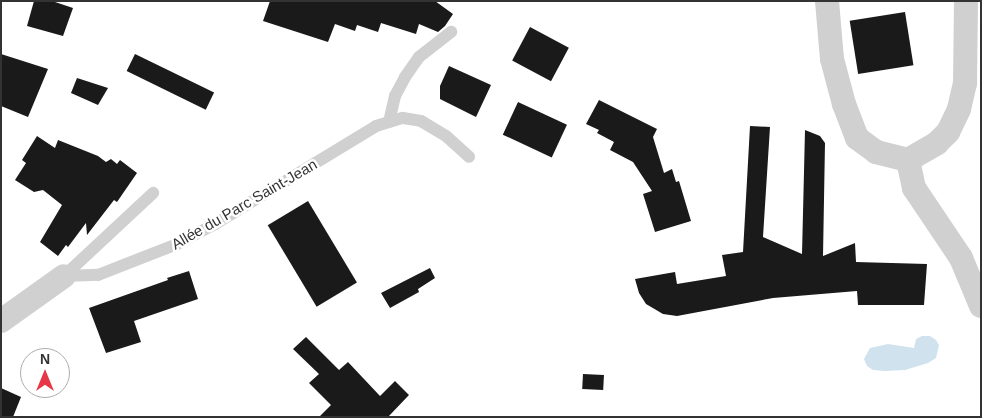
<!DOCTYPE html>
<meta charset="utf-8">
<style>
body{margin:0}
#map{position:relative;width:982px;height:418px;overflow:hidden;background:#fff;font-family:Arial,sans-serif}
div>[style]{position:absolute}
[style*='--x']{left:calc(var(--x)*1px);top:calc(var(--y)*1px);width:calc(var(--w)*1px);rotate:calc(var(--a)*1deg)}
.water>*{inset:0;background:#cfe2ee}
.building>*{inset:0;background:#1a1a1a;transform-origin:0 0}
.service>*{height:12px;margin:-6px;padding:0 6px;transform-origin:6px;border-radius:6px;background:#d0d0d0}
.minor>*{height:24px;margin:-12px;padding:0 12px;transform-origin:12px;border-radius:12px;background:#d0d0d0}
span{translate:-50% -50%;white-space:nowrap;text-align:center;line-height:1.15;-webkit-text-stroke:5px #fff;paint-order:stroke}
.street-label{font-size:15px;color:#333}
.frame{position:absolute;inset:0;border:2px solid #333;pointer-events:none}
.north{position:absolute;left:20px;top:348px;width:50px;height:50px;box-sizing:border-box;background:#fff;border:1px solid #adadad;border-radius:50%;rotate:0deg;font-size:14px;font-weight:700;line-height:20px;text-align:center;color:#333}
.north::after{content:'';display:block;margin:auto;width:18px;height:22px;background:#e63946;clip-path:polygon(50% 0,100% 100%,50% 72%,0 100%)}
</style>
<div id="map">
<div class="water">
<div style="clip-path:polygon(922px 336px,930px 336px,936px 340px,939px 345px,936px 358px,928px 363px,905px 370px,885px 371px,873px 370px,867px 366px,864px 359px,870px 348px,888px 344px,914px 348px,916px 339px)"></div>
</div>
<div class="building">
<div style="clip-path:polygon(34px 1px,52px 1px,73px 8px,63px 36px,27px 26px)"></div>
<div style="clip-path:polygon(270px 1px,435px 1px,453px 14px,445px 26px,438px 32px,419px 24px,416px 34px,381px 23px,378px 32px,357px 25px,355px 31px,335px 24px,328px 42px,263px 21px)"></div>
<div style="left:905px;top:12px;width:54px;height:56px;rotate:81deg"></div>
<div style="left:530px;top:27px;width:44px;height:38px;rotate:28deg"></div>
<div style="clip-path:polygon(1px 54px,48px 69px,28px 117px,1px 106px)"></div>
<div style="left:135px;top:54px;width:88px;height:19px;rotate:26deg"></div>
<div style="clip-path:polygon(449px 66px,491px 85px,476px 117px,440px 99px,440px 86px)"></div>
<div style="clip-path:polygon(77px 78px,108px 88px,98px 105px,71px 93px)"></div>
<div style="clip-path:polygon(599px 100px,657px 129px,653px 137px,664px 173px,672px 169px,676px 182px,679px 181px,691px 221px,655px 232px,643px 194px,652px 191px,633px 162px,610px 150px,614px 142px,597px 133px,599px 130px,586px 124px)"></div>
<div style="left:518px;top:102px;width:54px;height:36px;rotate:25deg"></div>
<div style="clip-path:polygon(750px 126px,770px 127px,763px 237px,802px 254px,805px 130px,820px 136px,825px 143px,823px 256px,855px 243px,856px 262px,927px 264px,924px 305px,858px 305px,857px 291px,773px 298px,677px 316px,663px 314px,646px 304px,639px 293px,635px 279px,675px 272px,677px 284px,726px 276px,722px 255px,743px 252px)"></div>
<div style="clip-path:polygon(37px 136px,55px 148px,58px 140px,98px 156px,106px 162px,111px 159px,117px 164px,120px 160px,137px 173px,117px 202px,114px 200px,87px 235px,86px 223px,68px 247px,66px 245px,58px 256px,40px 242px,62px 205px,43px 190px,34px 192px,15px 180px,26px 163px,22px 160px)"></div>
<div style="left:308px;top:201px;width:95px;height:47px;rotate:59deg"></div>
<div style="clip-path:polygon(430px 268px,435px 278px,418px 289px,419px 292px,390px 308px,381px 293px)"></div>
<div style="clip-path:polygon(189px 271px,198px 299px,134px 321px,141px 342px,106px 353px,89px 308px,168px 280px,167px 278px)"></div>
<div style="clip-path:polygon(306px 337px,339px 370px,348px 362px,380px 396px,395px 381px,409px 395px,388px 417px,319px 417px,331px 405px,309px 383px,319px 374px,293px 349px)"></div>
<div style="left:583px;top:374px;width:21px;height:15px;rotate:3deg"></div>
<div style="clip-path:polygon(1px 388px,21px 397px,13px 417px,1px 417px)"></div>
</div>
<div class="service">
<div style="--x:389;--y:122;--w:27;--a:-77"></div>
<div style="--x:395;--y:96;--w:21;--a:-62"></div>
<div style="--x:405;--y:77;--w:24;--a:-55"></div>
<div style="--x:419;--y:57;--w:41;--a:-38"></div>
<div style="--x:64;--y:276;--w:34;--a:-2"></div>
<div style="--x:98;--y:275;--w:85;--a:-21.4"></div>
<div style="--x:177;--y:244;--w:43;--a:-27.8"></div>
<div style="--x:215;--y:224;--w:188;--a:-31.3"></div>
<div style="--x:376;--y:126;--w:28;--a:-17"></div>
<div style="--x:403;--y:118;--w:18;--a:9"></div>
<div style="--x:421;--y:121;--w:29;--a:31"></div>
<div style="--x:446;--y:136;--w:31;--a:42"></div>
<div style="--x:64;--y:276;--w:122;--a:-43"></div>
</div>
<div class="minor">
<div style="--x:827;--y:1;--w:58;--a:85.1"></div>
<div style="--x:832;--y:59;--w:47;--a:75.1"></div>
<div style="--x:844;--y:104;--w:36;--a:69"></div>
<div style="--x:857;--y:138;--w:24;--a:36"></div>
<div style="--x:876;--y:152;--w:33;--a:14"></div>
<div style="--x:908;--y:160;--w:34;--a:-30"></div>
<div style="--x:937;--y:143;--w:16;--a:-45"></div>
<div style="--x:948;--y:132;--w:25;--a:-64"></div>
<div style="--x:959;--y:109;--w:27;--a:-77"></div>
<div style="--x:965;--y:83;--w:82;--a:-89.3"></div>
<div style="--x:908;--y:160;--w:29;--a:78"></div>
<div style="--x:914;--y:188;--w:84;--a:56.1"></div>
<div style="--x:961;--y:258;--w:52;--a:67.4"></div>
<div style="--x:1;--y:321;--w:77;--a:-35.5"></div>
</div>
<div class="street-label">
<span style="left:244px;top:204px;rotate:-30deg">Allée du Parc Saint-Jean</span>
</div>
<div class="frame"></div>
<div class="north">N</div>
</div>
